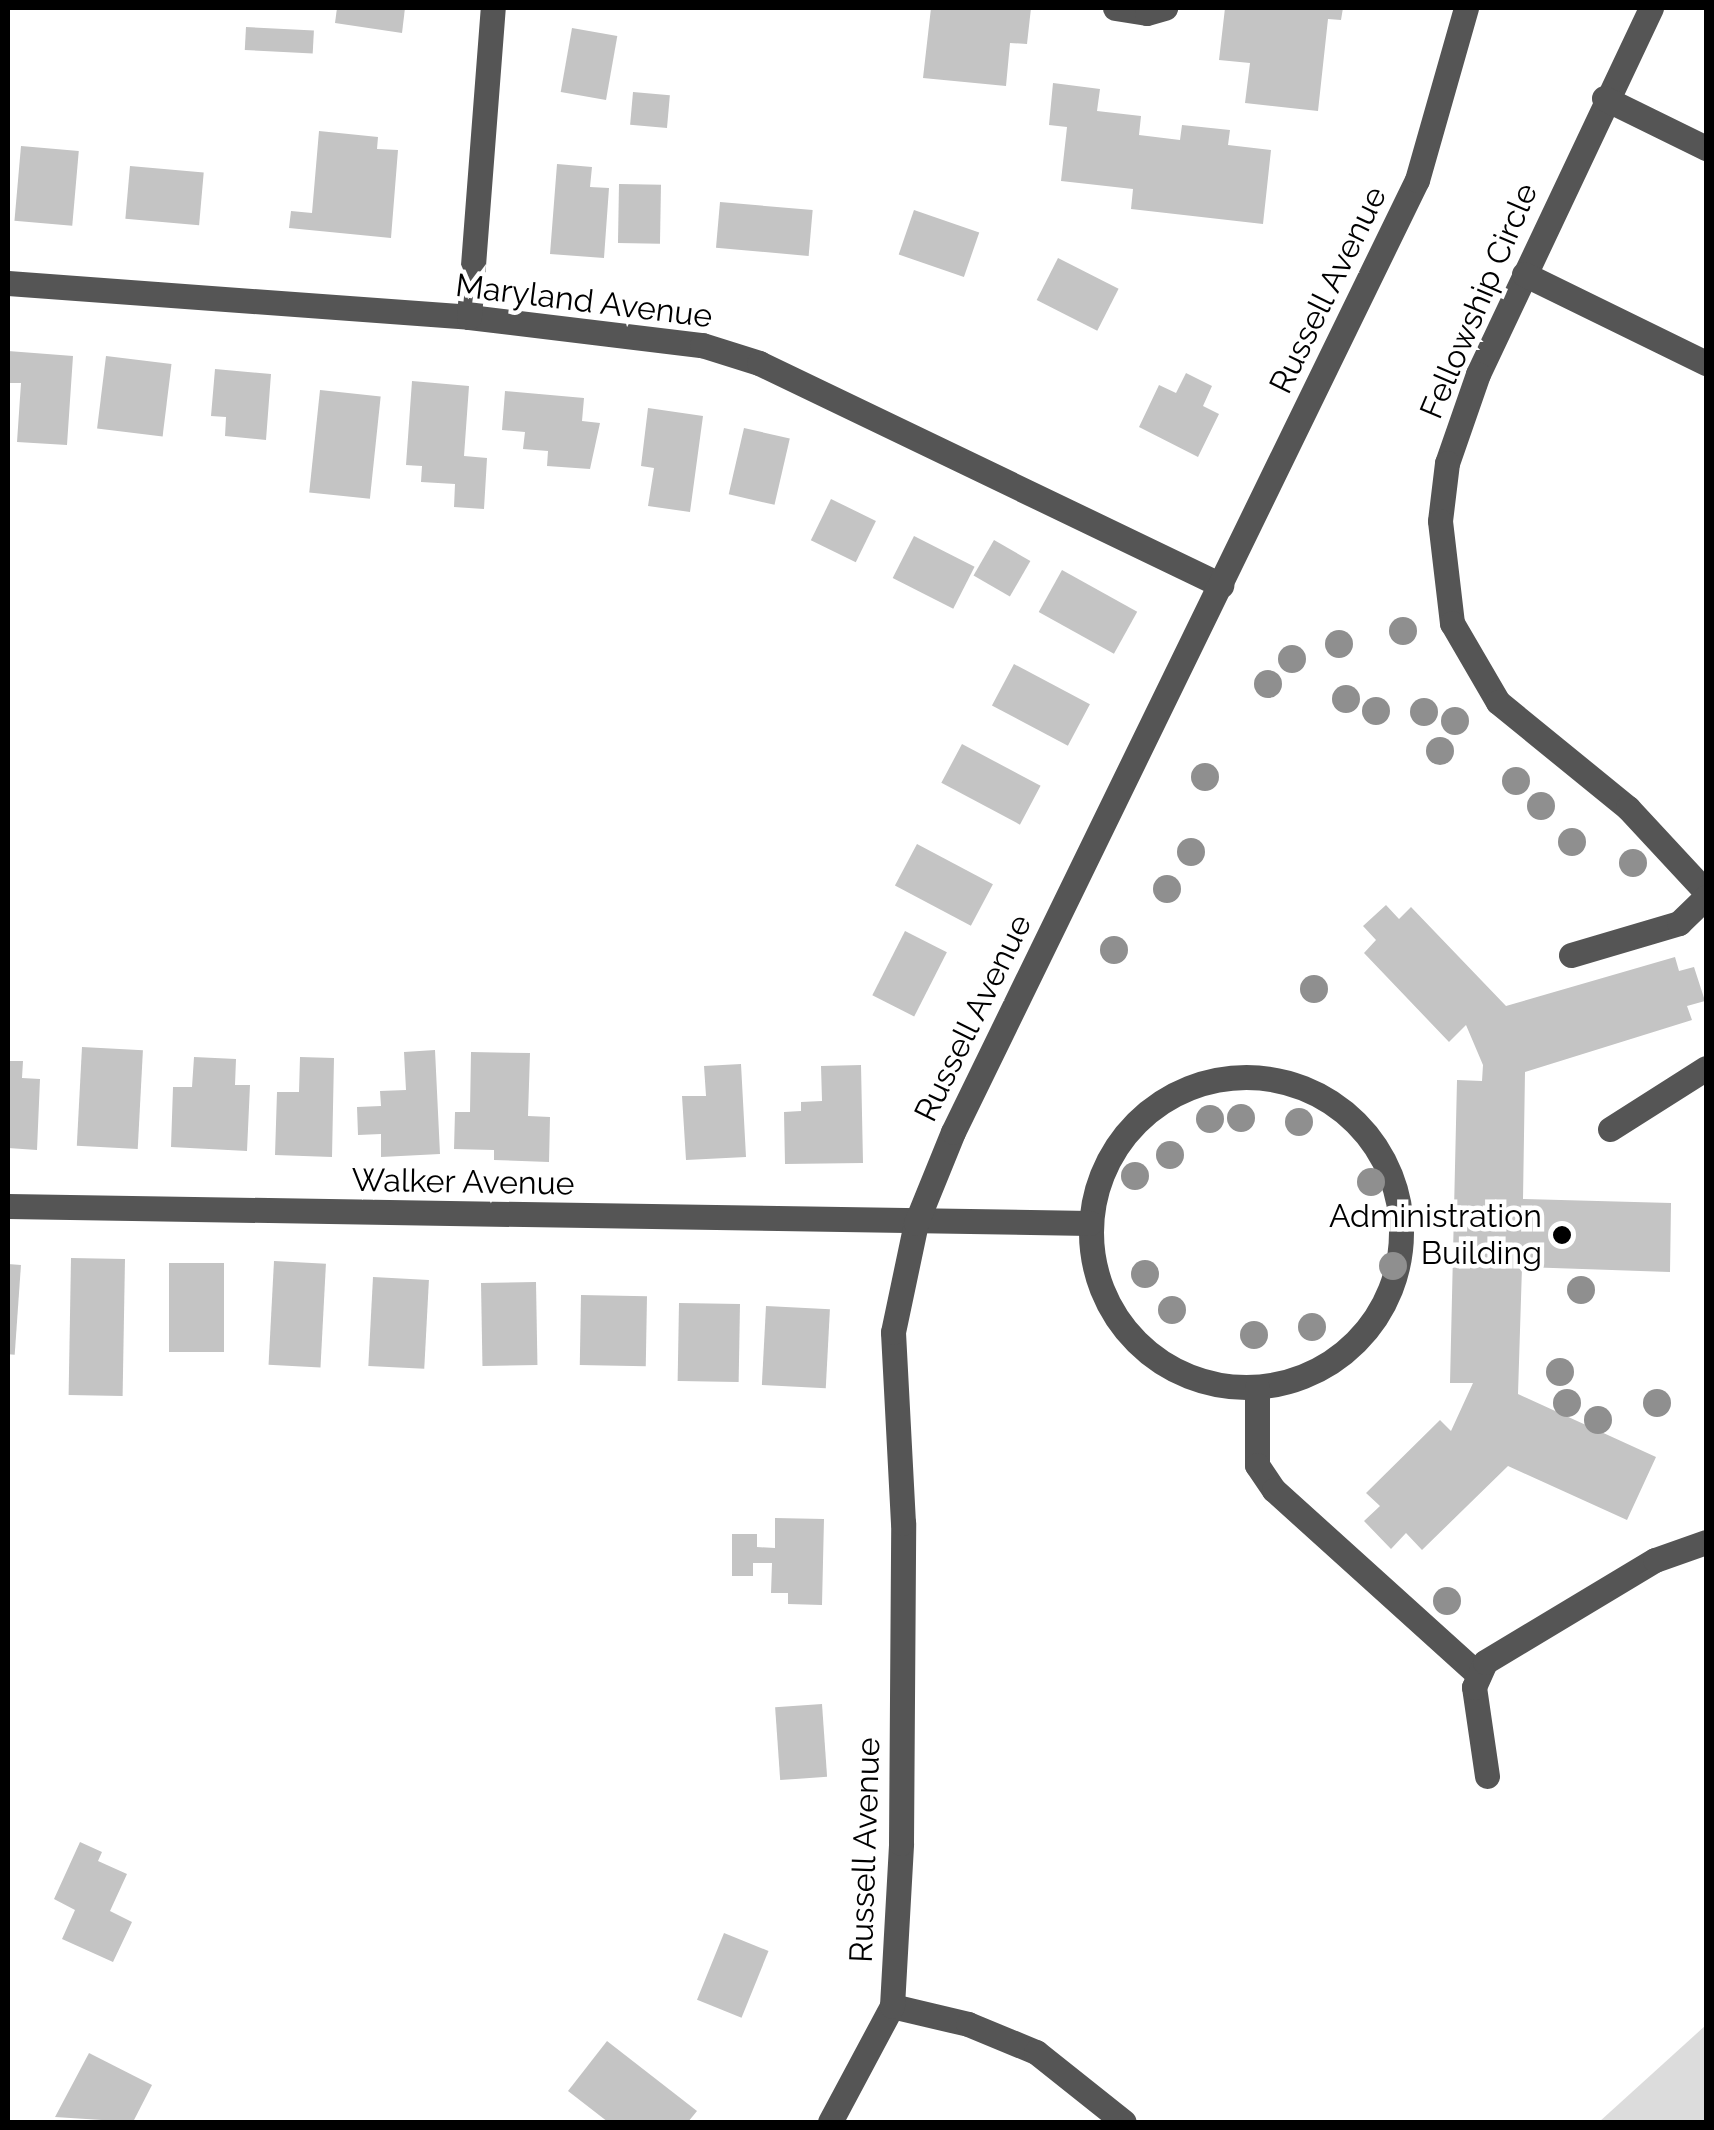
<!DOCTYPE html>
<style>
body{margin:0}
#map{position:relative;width:1714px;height:2130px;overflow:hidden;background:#fff;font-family:Raleway,sans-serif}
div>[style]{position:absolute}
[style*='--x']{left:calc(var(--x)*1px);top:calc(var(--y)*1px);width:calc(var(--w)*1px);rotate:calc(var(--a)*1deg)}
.green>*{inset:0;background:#dcdcdc}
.building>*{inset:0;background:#c4c4c4;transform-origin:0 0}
.minor>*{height:25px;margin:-12.5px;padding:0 12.5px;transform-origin:12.5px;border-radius:12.5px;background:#555}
.minor>.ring{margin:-12.5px;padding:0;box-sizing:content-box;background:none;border:25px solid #555;border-radius:50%}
.trees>*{width:28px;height:28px;margin:-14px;border-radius:50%;background:#8f8f8f}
.dots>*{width:28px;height:28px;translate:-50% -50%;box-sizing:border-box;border:5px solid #fff;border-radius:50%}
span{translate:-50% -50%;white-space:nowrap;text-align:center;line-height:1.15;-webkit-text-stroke:9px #fff;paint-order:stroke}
.street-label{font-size:32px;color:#000}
.poi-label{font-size:32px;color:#000}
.right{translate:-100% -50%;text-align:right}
.frame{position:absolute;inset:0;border:10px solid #000;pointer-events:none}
</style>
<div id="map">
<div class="green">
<div style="clip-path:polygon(1706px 2025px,1706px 2122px,1599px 2122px)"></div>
</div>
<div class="building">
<div style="clip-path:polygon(337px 8px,405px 8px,402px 33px,335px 23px)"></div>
<div style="clip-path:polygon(931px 8px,1031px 8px,1027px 44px,1010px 43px,1006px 86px,923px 78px)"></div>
<div style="clip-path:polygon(1225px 8px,1343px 8px,1341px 20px,1328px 19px,1318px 111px,1245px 103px,1250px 63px,1219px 60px)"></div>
<div style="left:246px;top:27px;width:68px;height:23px;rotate:3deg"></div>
<div style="left:572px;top:28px;width:46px;height:65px;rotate:10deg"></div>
<div style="clip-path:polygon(1053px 83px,1100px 89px,1097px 111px,1141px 116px,1139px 135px,1180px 140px,1182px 125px,1230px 130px,1228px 145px,1271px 150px,1263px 224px,1131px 209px,1133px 189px,1061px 181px,1067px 127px,1049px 125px)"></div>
<div style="left:633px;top:92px;width:37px;height:33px;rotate:5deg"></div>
<div style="clip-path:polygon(319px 131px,378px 137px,377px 149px,398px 150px,391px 238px,289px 228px,291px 211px,312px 213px)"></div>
<div style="left:21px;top:146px;width:58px;height:75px;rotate:5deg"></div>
<div style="clip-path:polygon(557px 164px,592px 167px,590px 187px,609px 188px,604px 258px,550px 254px)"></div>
<div style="left:130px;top:166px;width:74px;height:53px;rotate:5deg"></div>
<div style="left:619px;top:184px;width:42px;height:59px;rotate:1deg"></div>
<div style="left:720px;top:202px;width:93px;height:46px;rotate:5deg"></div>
<div style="left:914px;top:210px;width:69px;height:47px;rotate:19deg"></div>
<div style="left:1058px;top:258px;width:68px;height:47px;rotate:27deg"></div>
<div style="clip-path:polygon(8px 351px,73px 356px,67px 445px,17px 442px,21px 383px,8px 383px)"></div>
<div style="left:106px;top:356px;width:66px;height:73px;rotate:7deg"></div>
<div style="clip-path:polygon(215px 369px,271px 374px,266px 440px,225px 436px,226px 417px,211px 416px)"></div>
<div style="clip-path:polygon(1186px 373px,1212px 386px,1203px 406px,1219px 414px,1198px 457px,1139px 427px,1159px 385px,1176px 393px)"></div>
<div style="clip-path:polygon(412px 381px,469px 386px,464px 456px,487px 458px,484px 509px,454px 507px,455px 484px,421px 482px,422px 466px,406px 465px)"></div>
<div style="left:320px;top:390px;width:61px;height:103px;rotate:6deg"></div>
<div style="clip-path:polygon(505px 391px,584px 398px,582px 421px,600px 423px,590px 469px,547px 466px,548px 451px,523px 449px,525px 432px,502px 430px)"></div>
<div style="clip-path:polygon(648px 408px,703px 416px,690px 512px,648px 506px,654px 468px,641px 466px)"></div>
<div style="left:744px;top:428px;width:47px;height:68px;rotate:13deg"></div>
<div style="left:831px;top:499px;width:50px;height:46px;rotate:26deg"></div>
<div style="left:914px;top:536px;width:68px;height:47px;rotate:27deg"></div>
<div style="left:994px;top:540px;width:42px;height:41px;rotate:30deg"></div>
<div style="left:1062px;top:570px;width:86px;height:48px;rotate:29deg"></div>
<div style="left:1014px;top:664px;width:86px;height:47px;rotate:28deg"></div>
<div style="left:962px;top:744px;width:89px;height:44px;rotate:28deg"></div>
<div style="left:917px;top:844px;width:86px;height:47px;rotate:28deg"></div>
<div style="clip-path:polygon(1386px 905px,1399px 919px,1411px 907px,1506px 1006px,1675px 957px,1679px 971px,1694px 967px,1705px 1001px,1687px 1006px,1692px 1020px,1525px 1072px,1523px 1199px,1671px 1203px,1670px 1272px,1522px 1267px,1518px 1394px,1656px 1457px,1627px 1520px,1508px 1466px,1422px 1550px,1406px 1533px,1391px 1549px,1364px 1521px,1380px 1506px,1366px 1493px,1440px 1420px,1451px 1431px,1473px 1383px,1450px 1383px,1457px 1080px,1482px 1081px,1483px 1065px,1466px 1025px,1449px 1042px,1364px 953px,1376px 940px,1363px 926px)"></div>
<div style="left:905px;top:931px;width:47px;height:72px;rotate:27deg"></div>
<div style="left:82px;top:1047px;width:61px;height:99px;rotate:3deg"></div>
<div style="clip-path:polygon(435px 1050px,440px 1154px,381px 1157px,381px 1134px,358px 1135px,357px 1107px,381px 1106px,380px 1091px,406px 1090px,404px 1052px)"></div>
<div style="clip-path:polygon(471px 1052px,530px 1053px,528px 1116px,550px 1117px,549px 1162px,494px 1160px,494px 1150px,454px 1149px,455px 1112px,470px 1112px)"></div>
<div style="clip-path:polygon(194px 1057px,236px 1059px,235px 1085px,250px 1085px,247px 1151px,171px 1147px,173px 1087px,192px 1087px)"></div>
<div style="clip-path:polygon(300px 1057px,334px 1058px,332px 1157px,275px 1155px,277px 1092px,299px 1092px)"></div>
<div style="clip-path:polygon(8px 1061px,23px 1061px,22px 1078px,40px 1079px,37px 1150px,8px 1148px)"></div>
<div style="clip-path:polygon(741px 1064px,746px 1157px,686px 1160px,682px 1096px,706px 1096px,704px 1066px)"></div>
<div style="clip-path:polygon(861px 1065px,863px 1163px,785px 1164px,784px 1112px,801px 1111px,801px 1102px,822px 1101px,821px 1066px)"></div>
<div style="left:71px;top:1258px;width:54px;height:137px;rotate:1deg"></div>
<div style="left:274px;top:1261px;width:52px;height:104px;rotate:3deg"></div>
<div style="left:169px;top:1263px;width:55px;height:89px"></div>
<div style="left:8px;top:1264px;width:13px;height:90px;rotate:4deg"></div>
<div style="left:373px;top:1277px;width:56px;height:89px;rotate:3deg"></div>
<div style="left:536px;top:1282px;width:83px;height:55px;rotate:89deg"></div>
<div style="left:581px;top:1295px;width:66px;height:70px;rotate:1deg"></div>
<div style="left:679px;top:1303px;width:61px;height:78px;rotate:1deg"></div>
<div style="left:766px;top:1306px;width:64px;height:79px;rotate:3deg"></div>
<div style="clip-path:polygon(775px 1518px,824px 1519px,822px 1605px,788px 1604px,788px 1593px,771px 1593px,772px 1563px,753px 1563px,753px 1576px,732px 1576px,732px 1534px,757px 1534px,757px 1547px,775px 1548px)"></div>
<div style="left:822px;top:1704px;width:73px;height:47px;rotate:86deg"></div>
<div style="clip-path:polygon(80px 1842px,102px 1852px,98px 1861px,127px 1874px,110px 1911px,132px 1922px,113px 1962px,62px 1939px,75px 1910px,54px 1899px)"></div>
<div style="left:724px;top:1933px;width:48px;height:72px;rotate:22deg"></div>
<div style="clip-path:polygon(607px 2041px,697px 2111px,688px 2122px,608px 2122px,568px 2091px)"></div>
<div style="clip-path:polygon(89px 2053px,152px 2085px,133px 2122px,55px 2117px)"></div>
</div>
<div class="minor">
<div style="--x:1115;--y:8;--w:32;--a:9"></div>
<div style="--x:1147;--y:13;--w:19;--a:-16"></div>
<div style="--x:1651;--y:8;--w:405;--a:115.3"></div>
<div style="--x:1478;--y:374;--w:94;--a:109.2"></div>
<div style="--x:1447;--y:463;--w:58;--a:96.9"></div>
<div style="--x:1440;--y:521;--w:103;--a:83.3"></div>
<div style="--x:1452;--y:623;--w:91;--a:59.8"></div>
<div style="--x:1498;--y:702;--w:168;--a:39.2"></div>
<div style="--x:1628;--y:808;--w:115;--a:47.1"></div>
<div style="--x:1604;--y:98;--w:114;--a:26.1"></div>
<div style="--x:1524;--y:274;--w:203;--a:26.1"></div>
<div style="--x:8;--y:283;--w:462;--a:4.2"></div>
<div style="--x:469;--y:317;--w:235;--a:6.9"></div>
<div style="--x:702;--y:345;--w:60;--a:17.5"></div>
<div style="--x:759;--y:363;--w:513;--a:25.67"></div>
<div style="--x:469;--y:317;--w:310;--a:-85.6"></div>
<div style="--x:1571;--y:955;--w:113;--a:-16.5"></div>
<div style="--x:1679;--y:923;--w:37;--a:-44"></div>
<div class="ring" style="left:1091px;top:1077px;width:285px;height:285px"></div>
<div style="--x:1610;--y:1129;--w:114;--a:-32.4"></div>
<div style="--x:8;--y:1206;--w:1082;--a:0.9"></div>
<div style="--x:1257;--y:1388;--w:77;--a:90"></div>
<div style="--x:1257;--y:1465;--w:30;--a:56"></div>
<div style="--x:1274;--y:1490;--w:276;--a:42.1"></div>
<div style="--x:1487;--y:1776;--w:90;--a:-98.3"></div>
<div style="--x:1474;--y:1687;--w:27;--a:-66"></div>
<div style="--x:1485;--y:1662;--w:198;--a:-31"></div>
<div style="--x:1655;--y:1560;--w:54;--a:-19.4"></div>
<div style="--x:892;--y:2006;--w:78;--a:13.3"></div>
<div style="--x:968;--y:2024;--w:74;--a:22.4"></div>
<div style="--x:1036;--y:2052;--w:112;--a:38.5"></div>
<div style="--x:830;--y:2122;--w:132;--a:-61.9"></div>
<div style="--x:892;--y:2006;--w:163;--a:-86.8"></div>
<div style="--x:901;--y:1843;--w:320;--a:-89.6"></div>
<div style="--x:903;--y:1523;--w:191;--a:-93"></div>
<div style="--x:893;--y:1332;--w:111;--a:-78.1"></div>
<div style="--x:916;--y:1223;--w:98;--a:-67.9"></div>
<div style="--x:953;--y:1132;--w:1059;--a:-64.02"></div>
<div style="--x:1417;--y:180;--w:179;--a:-74.1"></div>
</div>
<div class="trees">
<div style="left:1403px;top:631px"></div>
<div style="left:1339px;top:644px"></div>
<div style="left:1292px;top:659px"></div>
<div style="left:1268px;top:684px"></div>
<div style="left:1346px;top:699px"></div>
<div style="left:1376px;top:711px"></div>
<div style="left:1424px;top:712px"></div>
<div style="left:1455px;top:721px"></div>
<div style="left:1440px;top:751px"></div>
<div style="left:1205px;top:777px"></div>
<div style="left:1516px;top:781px"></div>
<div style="left:1541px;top:806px"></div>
<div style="left:1572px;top:842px"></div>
<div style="left:1191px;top:852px"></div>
<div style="left:1633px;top:863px"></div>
<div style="left:1167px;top:889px"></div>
<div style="left:1114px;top:950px"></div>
<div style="left:1314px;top:989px"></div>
<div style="left:1241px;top:1118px"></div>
<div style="left:1210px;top:1119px"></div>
<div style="left:1299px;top:1122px"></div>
<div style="left:1170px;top:1155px"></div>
<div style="left:1135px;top:1176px"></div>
<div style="left:1371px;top:1182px"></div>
<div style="left:1393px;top:1266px"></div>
<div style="left:1145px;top:1274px"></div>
<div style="left:1581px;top:1290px"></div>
<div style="left:1172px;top:1310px"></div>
<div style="left:1312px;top:1327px"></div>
<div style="left:1254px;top:1335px"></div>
<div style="left:1560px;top:1372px"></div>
<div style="left:1567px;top:1403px"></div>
<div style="left:1657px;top:1403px"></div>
<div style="left:1598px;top:1420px"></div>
<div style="left:1447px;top:1601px"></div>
</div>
<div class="dots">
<div style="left:1562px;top:1235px;background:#000"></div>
</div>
<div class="street-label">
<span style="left:1328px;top:290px;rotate:-64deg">Russell Avenue</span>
<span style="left:584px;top:301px;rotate:7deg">Maryland Avenue</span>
<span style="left:1479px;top:301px;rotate:-67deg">Fellowship Circle</span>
<span style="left:973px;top:1018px;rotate:-64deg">Russell Avenue</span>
<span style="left:463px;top:1182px;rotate:1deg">Walker Avenue</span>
<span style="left:865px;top:1850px;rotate:-88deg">Russell Avenue</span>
</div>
<div class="poi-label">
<span class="right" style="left:1542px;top:1235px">Administration<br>Building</span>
</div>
<div class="frame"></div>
</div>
